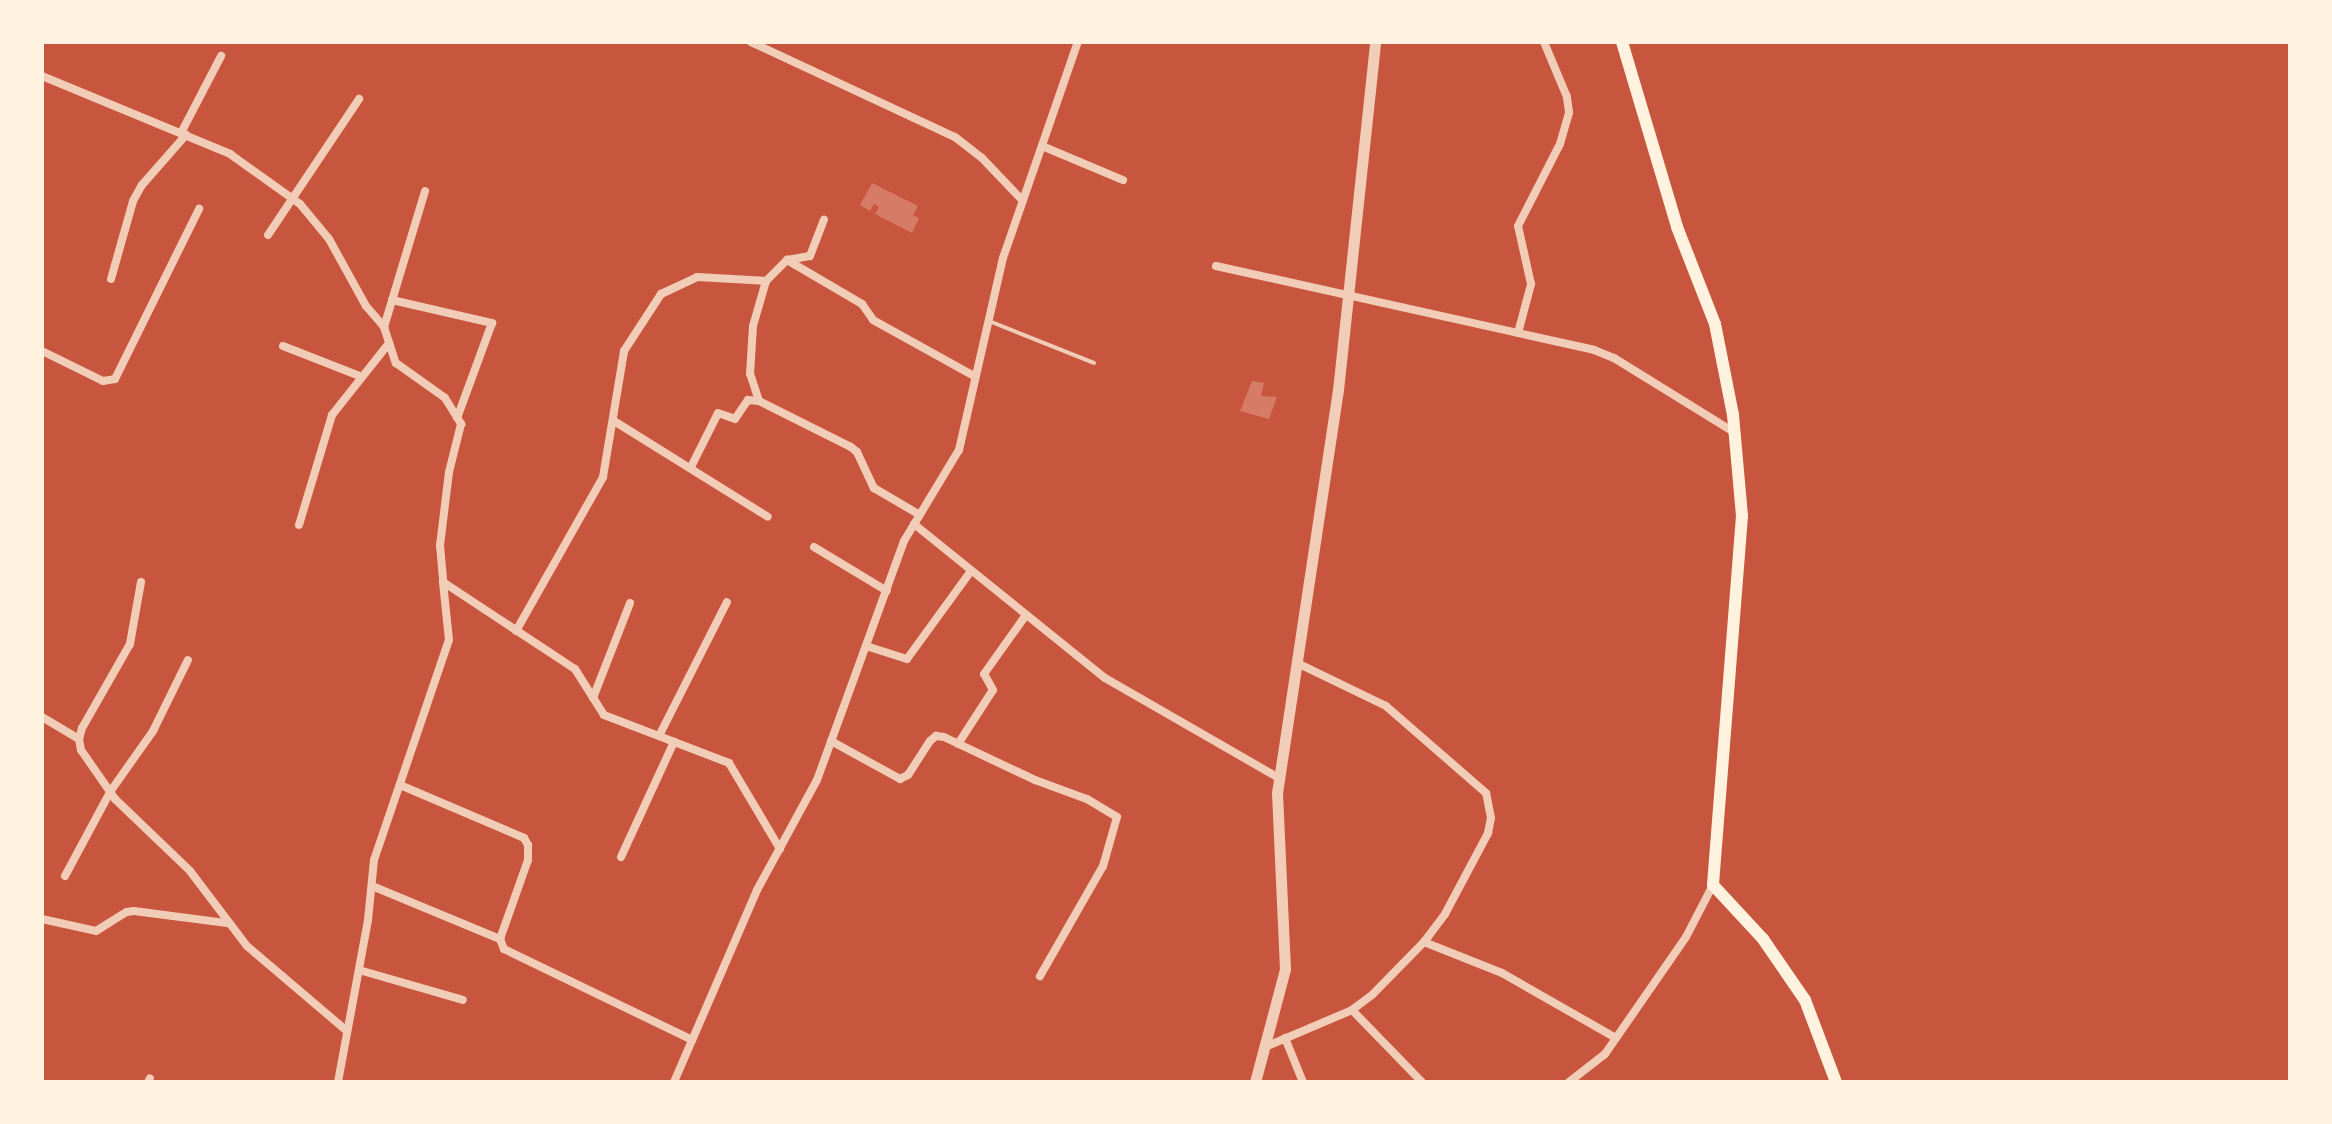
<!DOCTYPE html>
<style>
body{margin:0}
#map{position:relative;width:2332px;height:1124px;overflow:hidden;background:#c8553d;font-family:"DejaVu Sans",sans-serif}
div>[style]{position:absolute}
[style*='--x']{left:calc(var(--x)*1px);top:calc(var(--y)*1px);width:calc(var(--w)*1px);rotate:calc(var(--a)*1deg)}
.building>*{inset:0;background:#d67c66}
.service>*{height:4px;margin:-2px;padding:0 2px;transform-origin:2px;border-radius:2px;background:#f1ccb7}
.minor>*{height:8px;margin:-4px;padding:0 4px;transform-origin:4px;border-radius:4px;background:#f1ccb7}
.tertiary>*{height:11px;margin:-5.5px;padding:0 5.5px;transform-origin:5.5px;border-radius:5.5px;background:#f1ccb7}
.secondary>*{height:12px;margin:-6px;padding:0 6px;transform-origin:6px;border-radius:6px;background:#fff3e0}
span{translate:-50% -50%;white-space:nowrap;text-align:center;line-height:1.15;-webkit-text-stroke:8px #fff3e0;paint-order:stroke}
.frame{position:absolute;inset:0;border:44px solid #fff3e0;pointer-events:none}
</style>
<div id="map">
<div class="building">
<div style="clip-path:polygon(872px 183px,918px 206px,913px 215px,919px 218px,912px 233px,875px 214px,879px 207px,874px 204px,870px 211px,860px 205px)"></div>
<div style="clip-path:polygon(1252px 381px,1264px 383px,1261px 396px,1277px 397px,1269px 419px,1240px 411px)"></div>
</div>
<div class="service">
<div style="--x:989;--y:321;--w:113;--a:21.8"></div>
</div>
<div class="minor">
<div style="--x:751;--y:42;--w:225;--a:25"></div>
<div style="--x:955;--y:137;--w:34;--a:38"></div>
<div style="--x:982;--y:158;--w:59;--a:46.4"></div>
<div style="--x:42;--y:76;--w:204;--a:22.5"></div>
<div style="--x:230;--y:154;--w:86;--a:35.5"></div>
<div style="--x:300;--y:204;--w:45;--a:50.4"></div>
<div style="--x:329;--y:239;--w:77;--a:61.1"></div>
<div style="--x:366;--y:306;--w:28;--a:49"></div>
<div style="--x:384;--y:327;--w:38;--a:72"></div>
<div style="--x:396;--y:363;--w:60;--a:35.5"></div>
<div style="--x:445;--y:398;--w:31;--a:58"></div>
<div style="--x:461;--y:424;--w:49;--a:104"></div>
<div style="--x:449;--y:472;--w:74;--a:97"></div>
<div style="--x:440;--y:545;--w:37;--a:85"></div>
<div style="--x:443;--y:582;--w:158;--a:33.4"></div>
<div style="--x:575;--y:669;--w:54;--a:57.8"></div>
<div style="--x:604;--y:715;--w:134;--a:21"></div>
<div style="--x:729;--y:763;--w:100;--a:59.3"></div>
<div style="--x:181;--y:133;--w:87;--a:-62.5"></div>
<div style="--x:1042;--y:146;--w:88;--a:22.8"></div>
<div style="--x:268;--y:235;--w:164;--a:-56.2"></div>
<div style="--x:787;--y:260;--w:87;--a:30.4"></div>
<div style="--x:862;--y:304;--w:19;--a:55"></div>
<div style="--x:873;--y:320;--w:115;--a:29"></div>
<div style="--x:1216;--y:266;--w:387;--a:12.5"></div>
<div style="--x:1594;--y:350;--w:22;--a:22"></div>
<div style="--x:1614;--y:358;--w:141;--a:31.7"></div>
<div style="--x:111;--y:279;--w:81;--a:-74.2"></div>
<div style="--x:133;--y:201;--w:18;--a:-61"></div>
<div style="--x:142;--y:185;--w:67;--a:-48.7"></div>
<div style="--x:392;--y:300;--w:103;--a:13"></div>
<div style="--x:492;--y:323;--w:101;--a:110.2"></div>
<div style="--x:384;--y:327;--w:142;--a:-73.2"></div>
<div style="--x:1518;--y:333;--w:51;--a:-75.1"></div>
<div style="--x:1531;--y:284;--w:59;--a:-102.6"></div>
<div style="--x:1518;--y:226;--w:92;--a:-62.9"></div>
<div style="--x:1560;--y:144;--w:33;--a:-74"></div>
<div style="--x:1569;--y:112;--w:15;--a:-98"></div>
<div style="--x:1567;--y:97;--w:60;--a:-112.7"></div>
<div style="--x:283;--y:346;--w:83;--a:21.3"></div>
<div style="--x:42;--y:351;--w:68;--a:26.2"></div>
<div style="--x:103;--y:381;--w:12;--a:-9"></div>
<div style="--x:115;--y:379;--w:190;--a:-63.7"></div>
<div style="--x:759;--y:401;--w:28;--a:-108"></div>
<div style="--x:750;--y:374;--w:48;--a:-86.4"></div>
<div style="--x:753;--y:326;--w:47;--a:-73.9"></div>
<div style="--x:766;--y:281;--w:30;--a:-45"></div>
<div style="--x:787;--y:260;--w:23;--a:-10"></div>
<div style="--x:810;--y:256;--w:39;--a:-69"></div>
<div style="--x:614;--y:421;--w:181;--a:31.9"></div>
<div style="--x:691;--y:467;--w:60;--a:-63.4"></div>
<div style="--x:718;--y:413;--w:18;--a:19"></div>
<div style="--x:735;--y:419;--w:23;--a:-56"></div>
<div style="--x:748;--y:400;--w:11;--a:5"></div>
<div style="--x:759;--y:401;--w:103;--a:26.6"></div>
<div style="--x:851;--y:447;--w:8;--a:40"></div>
<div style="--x:857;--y:452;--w:40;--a:65"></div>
<div style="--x:874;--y:488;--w:53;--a:30.4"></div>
<div style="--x:914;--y:524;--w:245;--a:38.9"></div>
<div style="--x:1105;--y:678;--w:201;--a:29.9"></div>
<div style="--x:299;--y:525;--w:115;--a:-73.3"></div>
<div style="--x:332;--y:415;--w:92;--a:-51.6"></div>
<div style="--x:814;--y:547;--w:85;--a:31.1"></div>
<div style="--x:141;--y:582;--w:63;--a:100.1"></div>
<div style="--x:130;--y:644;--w:97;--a:119.7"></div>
<div style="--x:82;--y:728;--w:11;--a:105"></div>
<div style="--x:79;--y:739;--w:11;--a:80"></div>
<div style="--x:81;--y:750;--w:60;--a:55.2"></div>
<div style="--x:115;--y:799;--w:104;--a:43.8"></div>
<div style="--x:190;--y:871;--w:94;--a:52.8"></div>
<div style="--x:247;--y:946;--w:131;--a:40.4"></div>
<div style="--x:516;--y:631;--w:177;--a:-60.5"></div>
<div style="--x:603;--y:477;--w:128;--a:-80.5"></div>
<div style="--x:624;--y:351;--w:68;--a:-57"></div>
<div style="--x:661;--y:294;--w:40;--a:-25"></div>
<div style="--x:697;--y:277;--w:69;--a:3.3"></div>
<div style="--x:866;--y:646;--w:43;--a:17.6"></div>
<div style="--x:907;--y:659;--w:109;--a:-54"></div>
<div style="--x:593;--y:698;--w:102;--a:-68.7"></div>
<div style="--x:42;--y:717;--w:43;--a:30.7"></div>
<div style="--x:659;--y:736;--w:150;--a:-63.1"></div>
<div style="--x:831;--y:741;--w:79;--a:28.8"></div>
<div style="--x:900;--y:779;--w:9;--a:-27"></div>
<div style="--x:908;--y:775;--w:40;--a:-57.1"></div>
<div style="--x:930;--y:741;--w:8;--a:-40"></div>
<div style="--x:936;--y:736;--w:8;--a:7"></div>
<div style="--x:944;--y:737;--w:101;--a:25.3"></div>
<div style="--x:1035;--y:780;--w:55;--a:20.1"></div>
<div style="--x:1087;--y:799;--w:35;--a:31"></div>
<div style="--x:1117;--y:817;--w:51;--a:105.9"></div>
<div style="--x:1103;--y:866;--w:127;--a:119.8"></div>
<div style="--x:958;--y:744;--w:64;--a:-57.1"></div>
<div style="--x:993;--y:690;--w:18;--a:-119"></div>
<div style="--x:984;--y:674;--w:72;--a:-54.6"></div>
<div style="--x:400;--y:785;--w:135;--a:23.1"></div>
<div style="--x:524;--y:838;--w:8;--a:60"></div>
<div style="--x:528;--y:845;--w:15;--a:90"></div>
<div style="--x:528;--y:860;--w:84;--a:109.5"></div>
<div style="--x:500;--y:939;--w:11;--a:68"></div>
<div style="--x:504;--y:949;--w:209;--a:25.8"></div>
<div style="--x:621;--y:857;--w:127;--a:-65.3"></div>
<div style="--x:65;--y:876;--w:95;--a:-61.8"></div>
<div style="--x:110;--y:792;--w:75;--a:-54.8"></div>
<div style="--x:153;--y:731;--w:79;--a:-63.8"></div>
<div style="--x:372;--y:886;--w:139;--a:22.5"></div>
<div style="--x:42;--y:919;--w:55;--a:12.5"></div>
<div style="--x:96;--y:931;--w:36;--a:-32"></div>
<div style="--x:127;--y:912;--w:7;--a:-8"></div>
<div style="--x:134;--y:911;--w:94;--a:7.4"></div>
<div style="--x:1424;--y:942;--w:84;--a:21.7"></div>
<div style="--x:1502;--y:973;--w:131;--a:29.7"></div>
<div style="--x:359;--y:970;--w:108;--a:16.1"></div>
<div style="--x:1352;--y:1010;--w:100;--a:45.8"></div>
<div style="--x:1285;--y:1038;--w:48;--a:67.8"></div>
<div style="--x:1265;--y:1047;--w:95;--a:-23"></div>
<div style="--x:1352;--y:1010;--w:26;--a:-37"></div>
<div style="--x:1373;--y:994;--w:73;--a:-45.6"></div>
<div style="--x:1424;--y:942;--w:35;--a:-53"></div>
<div style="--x:1445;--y:914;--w:92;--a:-62"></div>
<div style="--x:1488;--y:833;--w:15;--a:-79"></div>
<div style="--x:1491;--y:818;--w:25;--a:-101"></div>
<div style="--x:1486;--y:793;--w:133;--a:-139"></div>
<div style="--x:1386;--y:706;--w:99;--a:-154.2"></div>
<div style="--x:148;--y:1082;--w:4;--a:-63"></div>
<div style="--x:338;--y:1082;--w:165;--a:-79.5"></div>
<div style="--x:368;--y:920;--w:60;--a:-84.3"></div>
<div style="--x:374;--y:860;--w:232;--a:-71.2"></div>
<div style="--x:449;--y:640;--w:58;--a:-95.9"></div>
<div style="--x:674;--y:1082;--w:209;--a:-66.6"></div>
<div style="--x:757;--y:890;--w:125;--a:-61.4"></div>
<div style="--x:817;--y:780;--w:254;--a:-70"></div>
<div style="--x:904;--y:541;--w:106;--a:-58.9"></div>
<div style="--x:959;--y:450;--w:197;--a:-77.1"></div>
<div style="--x:1003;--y:258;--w:229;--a:-70.9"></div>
<div style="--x:1569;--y:1082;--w:46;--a:-37.9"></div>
<div style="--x:1605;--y:1054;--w:142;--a:-55.3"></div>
<div style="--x:1686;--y:937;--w:59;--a:-62.6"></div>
</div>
<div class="tertiary">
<div style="--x:1255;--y:1082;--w:117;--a:-75.1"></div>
<div style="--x:1285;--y:969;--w:176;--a:-92.6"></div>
<div style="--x:1277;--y:793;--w:408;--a:-81.4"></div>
<div style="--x:1338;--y:390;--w:350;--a:-83.9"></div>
</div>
<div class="secondary">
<div style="--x:1622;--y:42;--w:193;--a:73.4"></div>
<div style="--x:1677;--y:227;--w:104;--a:68.6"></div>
<div style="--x:1715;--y:324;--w:93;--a:78.8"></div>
<div style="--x:1733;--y:415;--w:101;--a:84.9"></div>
<div style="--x:1742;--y:516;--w:370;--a:94.5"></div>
<div style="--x:1713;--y:885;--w:74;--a:47.2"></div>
<div style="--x:1763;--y:939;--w:74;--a:55.5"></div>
<div style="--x:1805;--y:1000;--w:88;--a:69.3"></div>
</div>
<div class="frame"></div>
</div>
